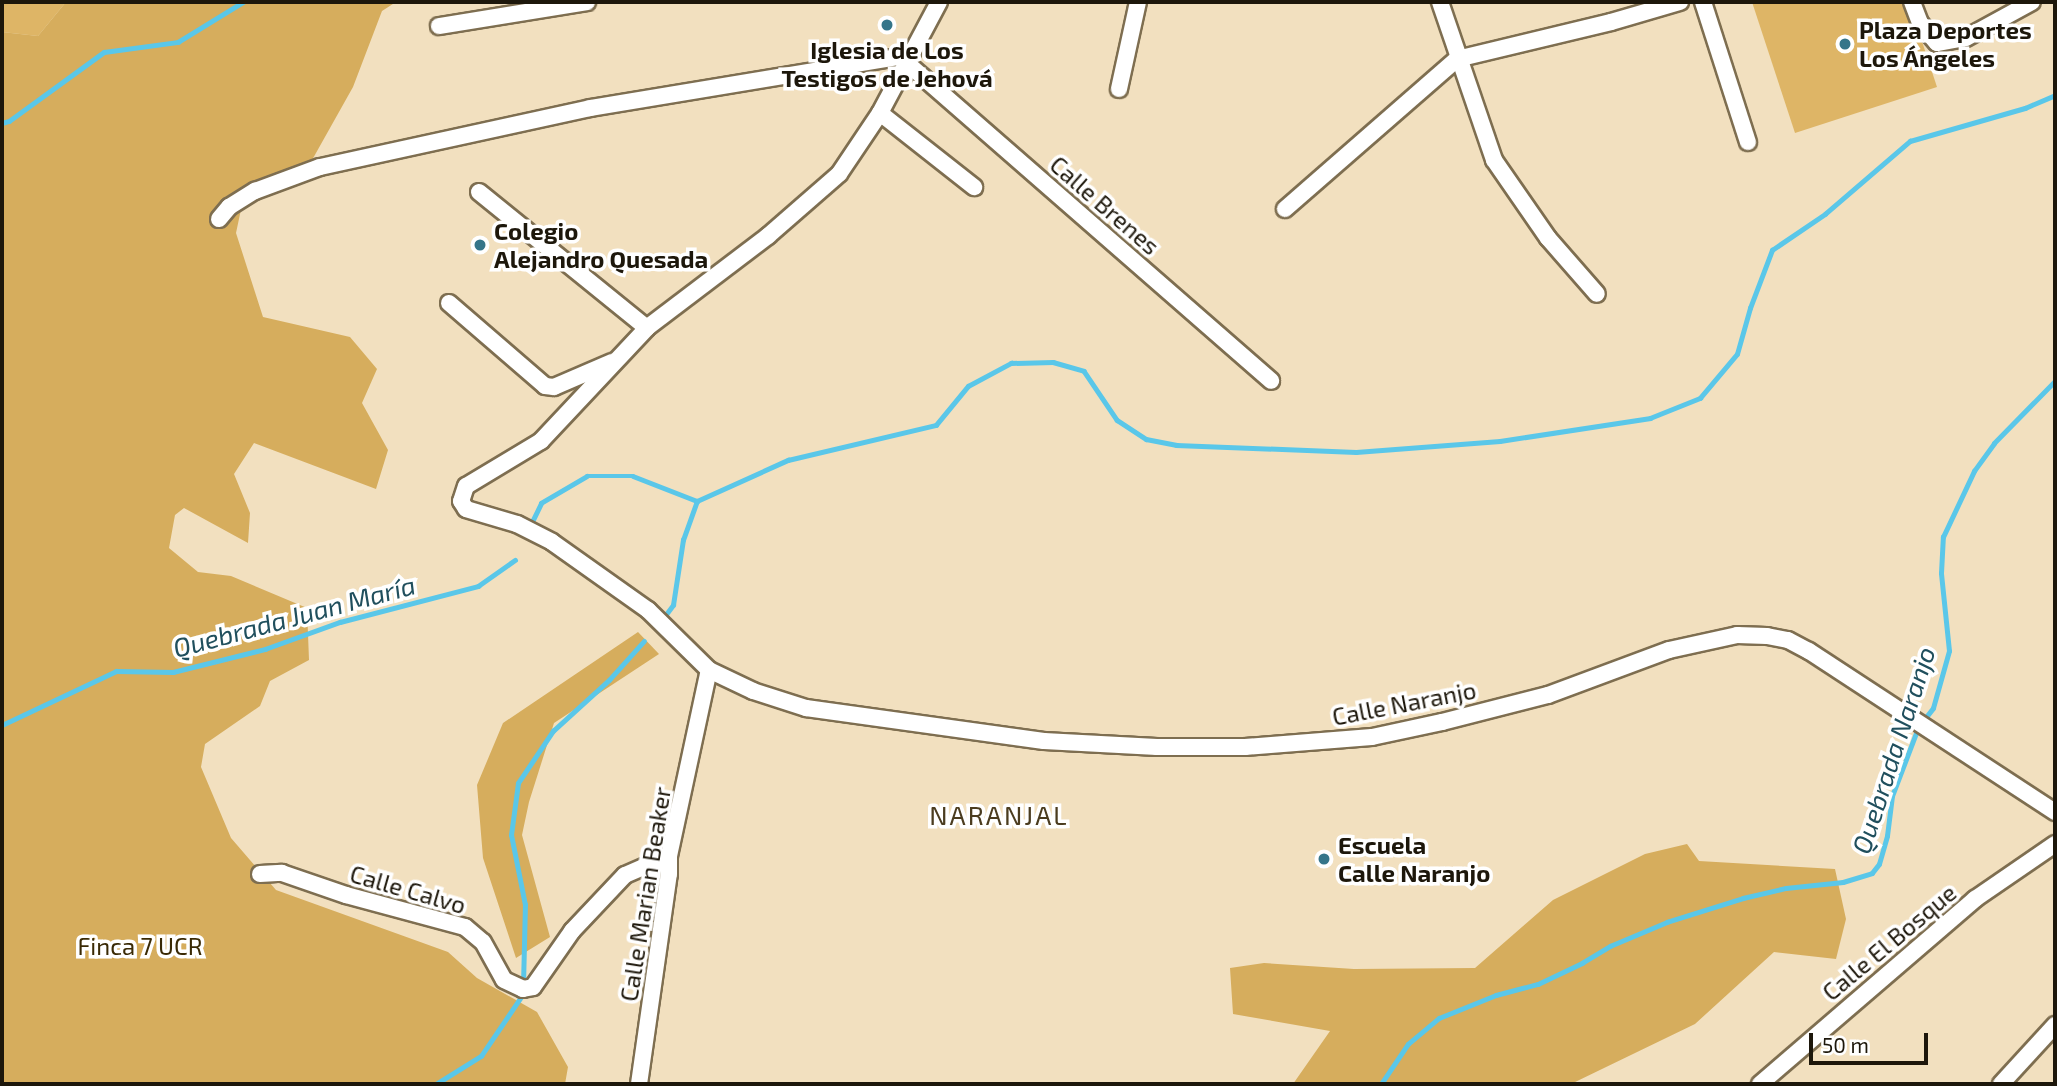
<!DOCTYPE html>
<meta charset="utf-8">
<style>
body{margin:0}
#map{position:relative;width:2057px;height:1086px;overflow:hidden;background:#f2e0bf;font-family:"Exo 2",sans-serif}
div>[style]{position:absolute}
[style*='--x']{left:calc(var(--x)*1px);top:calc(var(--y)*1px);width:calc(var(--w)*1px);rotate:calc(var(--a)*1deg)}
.green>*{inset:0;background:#deb566}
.forest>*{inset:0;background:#d6ad5d}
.stream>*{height:4.5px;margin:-2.25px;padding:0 2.25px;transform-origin:2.25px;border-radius:2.25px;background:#5ac7e9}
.roads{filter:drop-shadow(2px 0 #7e6e50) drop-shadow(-2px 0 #7e6e50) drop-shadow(0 2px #7e6e50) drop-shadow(0 -2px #7e6e50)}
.street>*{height:16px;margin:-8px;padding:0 8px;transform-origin:8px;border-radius:8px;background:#fff}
.dots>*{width:19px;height:19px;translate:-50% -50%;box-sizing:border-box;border:4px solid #fff;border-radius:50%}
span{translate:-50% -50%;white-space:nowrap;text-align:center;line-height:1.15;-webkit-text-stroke:7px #fff;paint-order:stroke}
.poi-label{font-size:24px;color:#1d170b;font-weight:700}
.left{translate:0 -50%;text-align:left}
.street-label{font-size:24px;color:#1d170b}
.park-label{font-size:24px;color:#3a2a05}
.water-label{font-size:26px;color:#204f5d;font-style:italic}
.neighbourhood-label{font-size:26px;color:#4b3c1f;letter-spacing:2px}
.frame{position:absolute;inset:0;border:4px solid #1d170b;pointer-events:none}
.scale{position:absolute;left:1809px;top:1033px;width:119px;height:32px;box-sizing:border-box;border:4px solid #1d170b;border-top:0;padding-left:9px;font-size:21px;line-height:24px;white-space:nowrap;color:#1d170b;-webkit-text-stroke:5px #fff;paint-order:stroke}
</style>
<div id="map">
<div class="green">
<div style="clip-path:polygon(2px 2px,66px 2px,38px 36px,2px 32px)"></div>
<div style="clip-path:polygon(1752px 2px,1909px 2px,1937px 87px,1795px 133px)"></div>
</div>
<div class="forest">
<div style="clip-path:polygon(66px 2px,396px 2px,382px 11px,353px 87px,307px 169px,246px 186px,236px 233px,263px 317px,350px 337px,377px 369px,362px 403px,388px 450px,376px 489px,254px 443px,234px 474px,250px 513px,248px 543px,184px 508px,175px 515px,169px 548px,198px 572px,231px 576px,307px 608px,309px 660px,270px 681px,260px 706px,205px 744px,201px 767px,231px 838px,276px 890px,448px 952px,477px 978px,537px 1012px,568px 1067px,565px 1084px,2px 1084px,2px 32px,38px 36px)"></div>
<div style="clip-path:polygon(638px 632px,659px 654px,554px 723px,529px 802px,522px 835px,550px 937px,516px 958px,483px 858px,477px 785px,503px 723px)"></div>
<div style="clip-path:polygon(1687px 844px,1699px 861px,1835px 869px,1846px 919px,1836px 959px,1774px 952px,1695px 1024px,1571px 1084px,1293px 1084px,1330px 1031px,1233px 1014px,1230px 968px,1264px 963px,1354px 969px,1475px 968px,1553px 900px,1645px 854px)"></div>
</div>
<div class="stream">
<div style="--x:2;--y:123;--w:7;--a:-16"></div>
<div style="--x:9;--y:121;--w:117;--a:-36"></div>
<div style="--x:104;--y:52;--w:75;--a:-7.7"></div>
<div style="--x:178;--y:42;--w:76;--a:-31.6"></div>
<div style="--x:530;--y:526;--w:25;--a:-64"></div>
<div style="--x:541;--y:503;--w:53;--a:-30.4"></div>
<div style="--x:587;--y:476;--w:46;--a:0"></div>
<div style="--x:633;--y:476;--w:69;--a:21.3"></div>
<div style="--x:664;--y:617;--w:15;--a:-53"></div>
<div style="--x:673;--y:605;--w:66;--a:-81.3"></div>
<div style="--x:683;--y:540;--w:41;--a:-70.3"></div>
<div style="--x:697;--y:501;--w:100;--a:-24.3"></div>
<div style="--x:788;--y:460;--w:152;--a:-13.3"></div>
<div style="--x:936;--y:425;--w:50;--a:-50.6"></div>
<div style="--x:968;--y:386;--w:49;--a:-28.1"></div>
<div style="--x:1011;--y:363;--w:42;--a:-1.4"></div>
<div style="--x:1053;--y:362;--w:32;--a:16"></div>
<div style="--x:1084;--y:371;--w:59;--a:56"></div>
<div style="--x:1117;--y:420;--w:35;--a:33"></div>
<div style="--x:1146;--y:439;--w:31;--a:11"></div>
<div style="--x:1176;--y:445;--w:180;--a:2.2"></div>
<div style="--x:1356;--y:452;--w:144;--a:-4.4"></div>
<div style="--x:1500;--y:441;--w:152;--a:-8.7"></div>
<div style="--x:1650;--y:418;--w:54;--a:-21.8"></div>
<div style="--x:1700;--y:398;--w:57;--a:-49.9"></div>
<div style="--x:1737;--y:354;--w:48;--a:-74.2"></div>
<div style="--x:1750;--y:308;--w:62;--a:-69.2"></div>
<div style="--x:1772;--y:250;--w:64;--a:-34.2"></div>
<div style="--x:1825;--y:214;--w:112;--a:-40.7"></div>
<div style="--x:1910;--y:141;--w:120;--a:-16"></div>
<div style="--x:2025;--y:108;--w:33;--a:-23"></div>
<div style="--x:1923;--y:721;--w:16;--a:-52"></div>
<div style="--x:1933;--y:708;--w:59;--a:-74.3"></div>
<div style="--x:1949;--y:651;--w:78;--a:-95.9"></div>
<div style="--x:1941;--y:573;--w:36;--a:-87"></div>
<div style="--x:1943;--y:537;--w:73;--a:-64.8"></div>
<div style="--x:1974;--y:471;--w:34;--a:-54"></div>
<div style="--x:1994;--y:443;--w:87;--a:-45.5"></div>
<div style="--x:2;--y:725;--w:126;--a:-25.3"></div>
<div style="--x:116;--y:671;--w:57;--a:1"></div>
<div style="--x:173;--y:672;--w:95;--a:-14"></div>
<div style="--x:265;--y:649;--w:80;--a:-19.8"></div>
<div style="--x:340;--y:622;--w:143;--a:-14.6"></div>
<div style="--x:478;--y:586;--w:45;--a:-35.1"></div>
<div style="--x:523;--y:985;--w:80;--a:-88.6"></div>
<div style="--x:525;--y:905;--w:71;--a:-101.3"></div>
<div style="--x:511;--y:835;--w:52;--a:-82.3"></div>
<div style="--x:518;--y:783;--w:63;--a:-56.1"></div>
<div style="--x:553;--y:731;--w:76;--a:-42.3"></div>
<div style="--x:609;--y:680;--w:52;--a:-48.1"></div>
<div style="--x:436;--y:1084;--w:53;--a:-31.9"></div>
<div style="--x:481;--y:1056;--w:75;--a:-55.9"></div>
<div style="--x:1381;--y:1084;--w:48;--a:-56"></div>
<div style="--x:1408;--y:1044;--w:40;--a:-40"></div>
<div style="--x:1439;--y:1018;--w:61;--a:-22"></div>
<div style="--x:1496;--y:995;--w:43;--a:-14.7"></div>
<div style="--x:1538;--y:984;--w:49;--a:-25.5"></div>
<div style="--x:1582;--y:963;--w:33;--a:-31"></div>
<div style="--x:1610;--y:946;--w:62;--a:-22.8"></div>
<div style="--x:1667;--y:922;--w:80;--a:-17.5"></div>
<div style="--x:1743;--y:898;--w:44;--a:-13.1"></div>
<div style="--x:1786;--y:888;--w:57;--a:-6"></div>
<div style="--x:1843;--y:882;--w:30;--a:-17"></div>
<div style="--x:1872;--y:873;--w:11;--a:-52"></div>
<div style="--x:1879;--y:864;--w:29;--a:-74"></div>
<div style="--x:1887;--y:836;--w:40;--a:-82.9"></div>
<div style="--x:1892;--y:796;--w:73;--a:-69.1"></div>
</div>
<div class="roads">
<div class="street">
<div style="--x:939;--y:2;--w:126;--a:118"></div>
<div style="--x:880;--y:113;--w:73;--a:123.9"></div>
<div style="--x:839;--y:174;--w:94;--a:138.9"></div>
<div style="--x:768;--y:236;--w:152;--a:142.8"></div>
<div style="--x:647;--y:328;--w:155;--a:133.2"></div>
<div style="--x:541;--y:441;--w:87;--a:149"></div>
<div style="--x:466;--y:486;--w:16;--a:108"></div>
<div style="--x:461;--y:501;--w:9;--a:58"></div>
<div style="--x:466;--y:509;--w:53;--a:16.4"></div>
<div style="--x:517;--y:524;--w:39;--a:27"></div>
<div style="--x:552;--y:542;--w:118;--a:35.3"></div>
<div style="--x:648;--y:610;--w:86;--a:44.5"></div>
<div style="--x:709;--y:670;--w:49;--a:25.5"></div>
<div style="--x:753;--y:691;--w:56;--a:17.8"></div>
<div style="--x:806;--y:708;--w:240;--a:7.9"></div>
<div style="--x:1044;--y:741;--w:113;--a:3"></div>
<div style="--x:1157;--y:747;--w:88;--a:0"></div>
<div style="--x:1245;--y:747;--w:127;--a:-4.5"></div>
<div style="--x:1372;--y:737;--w:72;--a:-12.1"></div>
<div style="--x:1442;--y:722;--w:109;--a:-14.3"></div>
<div style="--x:1548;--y:695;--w:129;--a:-20.4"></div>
<div style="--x:1669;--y:650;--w:70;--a:-12.4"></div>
<div style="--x:1737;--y:635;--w:30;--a:2"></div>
<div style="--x:1767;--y:636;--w:21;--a:11"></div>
<div style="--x:1788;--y:640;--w:24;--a:28"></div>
<div style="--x:1809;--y:651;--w:294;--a:33.2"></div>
<div style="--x:1440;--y:2;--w:167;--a:71.1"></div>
<div style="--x:1494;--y:160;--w:95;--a:55.3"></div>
<div style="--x:1548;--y:238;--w:74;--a:48.8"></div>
<div style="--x:1703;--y:2;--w:147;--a:72.2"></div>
<div style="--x:1912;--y:2;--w:22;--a:69"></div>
<div style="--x:1920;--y:23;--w:26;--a:50"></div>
<div style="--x:1937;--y:43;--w:29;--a:-10"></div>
<div style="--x:1966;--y:38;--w:75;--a:-28.6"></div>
<div style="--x:439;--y:26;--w:150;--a:-9.2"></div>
<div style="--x:908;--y:64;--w:482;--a:41.1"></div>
<div style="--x:1119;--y:89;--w:89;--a:-77.7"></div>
<div style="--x:880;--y:113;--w:120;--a:38.2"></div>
<div style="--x:479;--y:192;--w:216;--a:39"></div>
<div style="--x:1285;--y:209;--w:228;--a:-41.1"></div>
<div style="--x:1457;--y:59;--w:158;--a:-13.5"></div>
<div style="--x:1611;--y:22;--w:72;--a:-16.2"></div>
<div style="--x:219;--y:219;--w:16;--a:-50"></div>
<div style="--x:229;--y:207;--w:31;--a:-32"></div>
<div style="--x:255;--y:191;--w:69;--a:-20.3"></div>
<div style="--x:320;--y:167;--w:276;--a:-12.3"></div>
<div style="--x:590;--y:108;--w:325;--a:-9.4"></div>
<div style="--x:449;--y:303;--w:127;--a:40.8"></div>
<div style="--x:545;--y:386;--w:9;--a:6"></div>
<div style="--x:554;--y:387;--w:63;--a:-23.3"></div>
<div style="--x:260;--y:874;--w:22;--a:-3"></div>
<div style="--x:282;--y:873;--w:68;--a:19"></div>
<div style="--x:346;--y:895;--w:123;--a:15.1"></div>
<div style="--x:465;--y:927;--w:23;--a:40"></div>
<div style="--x:483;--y:942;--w:43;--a:61.1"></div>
<div style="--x:504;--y:980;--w:21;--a:25"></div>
<div style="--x:523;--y:989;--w:10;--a:-11"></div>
<div style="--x:533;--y:987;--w:68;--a:-55.1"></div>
<div style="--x:572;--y:931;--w:77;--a:-46.6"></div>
<div style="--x:625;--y:875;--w:48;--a:-23.4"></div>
<div style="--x:639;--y:1084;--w:212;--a:-81.9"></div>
<div style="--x:669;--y:874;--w:18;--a:-90"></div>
<div style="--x:669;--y:856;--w:190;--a:-77.9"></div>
<div style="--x:1760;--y:1084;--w:284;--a:-40.7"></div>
<div style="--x:1975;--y:899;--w:97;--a:-34.5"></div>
<div style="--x:2001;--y:1084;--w:80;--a:-47.5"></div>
</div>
</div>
<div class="dots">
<div style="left:887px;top:25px;background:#357589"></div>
<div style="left:1845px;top:44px;background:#357589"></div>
<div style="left:480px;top:245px;background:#357589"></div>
<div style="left:1324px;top:859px;background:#357589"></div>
</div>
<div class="poi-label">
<span class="left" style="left:1859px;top:44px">Plaza Deportes<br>Los Ángeles</span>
<span style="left:887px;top:64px">Iglesia de Los<br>Testigos de Jehová</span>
<span class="left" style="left:494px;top:245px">Colegio<br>Alejandro Quesada</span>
<span class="left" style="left:1338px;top:859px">Escuela<br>Calle Naranjo</span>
</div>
<div class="street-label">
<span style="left:1105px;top:205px;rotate:41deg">Calle Brenes</span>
<span style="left:1404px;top:703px;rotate:-11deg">Calle Naranjo</span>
<span style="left:408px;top:889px;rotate:16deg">Calle Calvo</span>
<span style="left:645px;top:894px;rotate:-81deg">Calle Marian Beaker</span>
<span style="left:1889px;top:942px;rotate:-40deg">Calle El Bosque</span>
</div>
<div class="park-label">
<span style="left:140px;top:946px">Finca 7 UCR</span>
</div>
<div class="water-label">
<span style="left:294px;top:616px;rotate:-15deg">Quebrada Juan María</span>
<span style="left:1893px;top:750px;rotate:-72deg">Quebrada Naranjo</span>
</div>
<div class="neighbourhood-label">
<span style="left:999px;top:815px">NARANJAL</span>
</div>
<div class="frame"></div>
<div class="scale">50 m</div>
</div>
